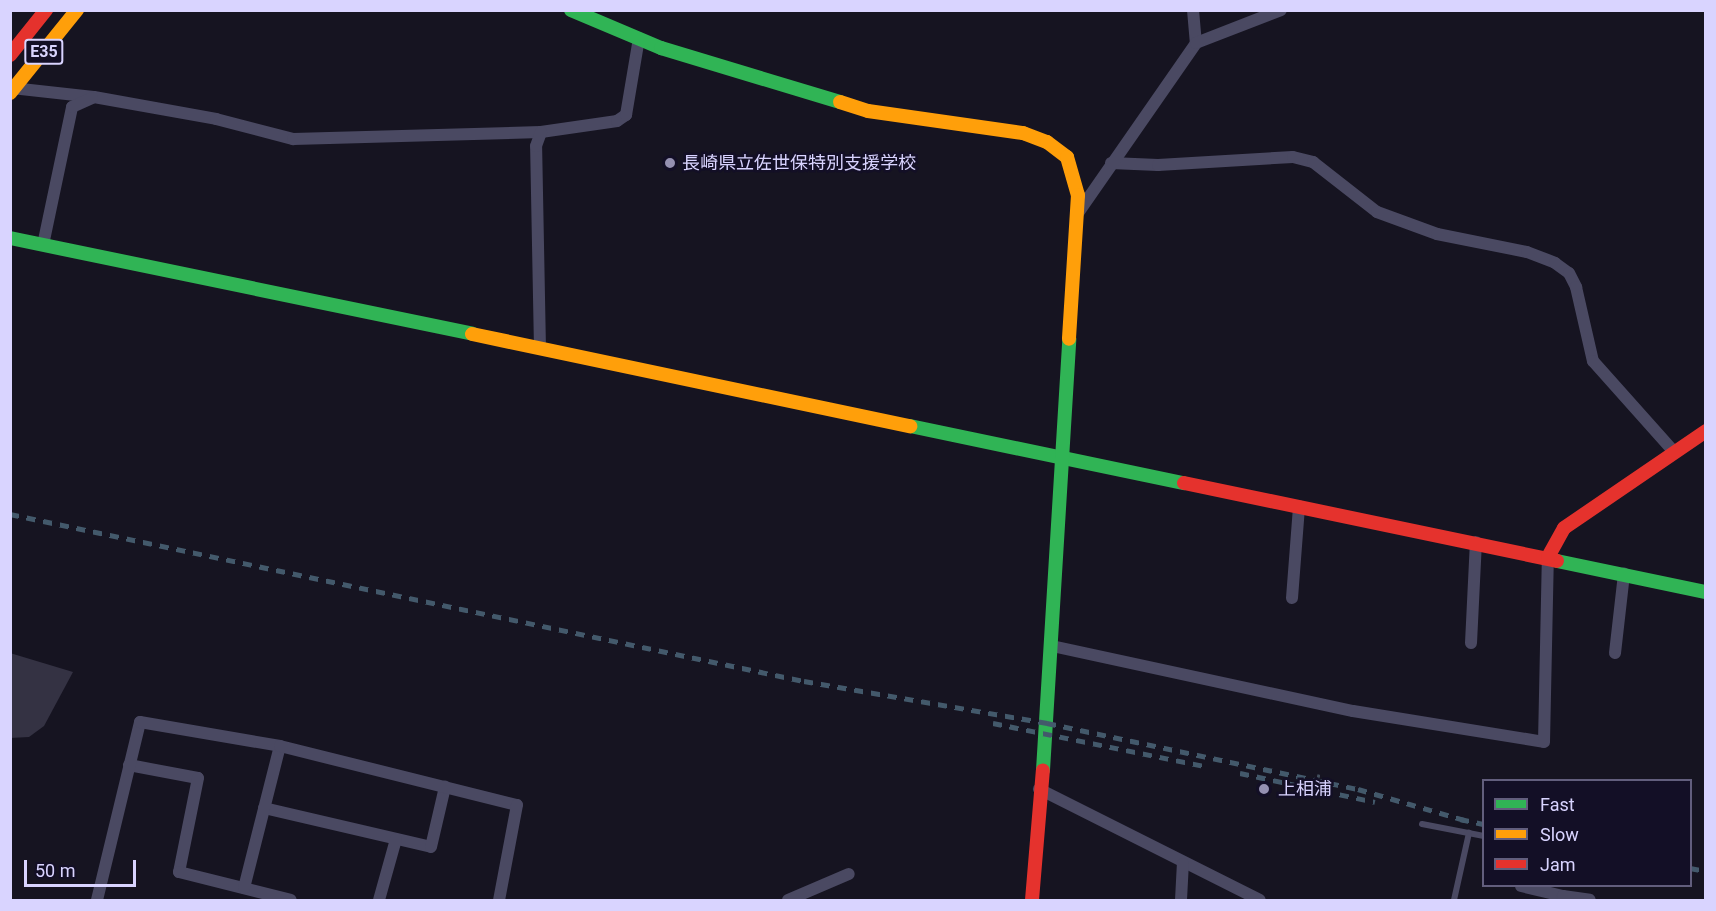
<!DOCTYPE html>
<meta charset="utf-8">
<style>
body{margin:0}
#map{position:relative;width:1716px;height:911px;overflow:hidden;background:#161421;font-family:Roboto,"Noto Sans JP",sans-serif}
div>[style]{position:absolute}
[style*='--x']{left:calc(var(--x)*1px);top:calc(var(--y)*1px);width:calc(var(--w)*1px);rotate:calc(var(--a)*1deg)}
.building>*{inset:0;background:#343243}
.path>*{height:3px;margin-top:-1.5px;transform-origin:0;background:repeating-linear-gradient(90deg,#44505f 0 3px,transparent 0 7.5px)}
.lane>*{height:6px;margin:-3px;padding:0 3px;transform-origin:3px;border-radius:3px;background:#4a4962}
.street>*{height:12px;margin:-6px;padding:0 6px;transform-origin:6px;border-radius:6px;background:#4a4962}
.fast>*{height:14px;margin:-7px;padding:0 7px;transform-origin:7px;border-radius:7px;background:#30b455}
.slow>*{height:14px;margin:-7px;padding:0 7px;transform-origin:7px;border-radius:7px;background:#ff9f0a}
.jam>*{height:14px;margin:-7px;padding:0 7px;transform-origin:7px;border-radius:7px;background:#e5322d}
.rail>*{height:4.5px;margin-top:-2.25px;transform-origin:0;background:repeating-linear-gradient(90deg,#43596b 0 9px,transparent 0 17px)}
.dots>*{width:16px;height:16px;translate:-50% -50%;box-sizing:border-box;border:3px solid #130f26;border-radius:50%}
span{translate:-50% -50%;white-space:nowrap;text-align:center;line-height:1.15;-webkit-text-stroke:5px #130f26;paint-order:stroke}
.shield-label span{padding:2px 4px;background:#130f26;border:2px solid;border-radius:4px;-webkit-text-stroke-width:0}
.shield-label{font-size:16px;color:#d9d4ff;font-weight:700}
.poi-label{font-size:18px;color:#d9d4ff}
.left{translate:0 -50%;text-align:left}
.frame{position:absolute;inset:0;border:12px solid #d9d4ff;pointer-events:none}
.legend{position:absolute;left:1482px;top:779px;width:210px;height:108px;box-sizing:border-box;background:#130f26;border:2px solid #625e7d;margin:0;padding:8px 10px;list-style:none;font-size:18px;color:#d9d4ff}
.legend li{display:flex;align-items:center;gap:12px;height:30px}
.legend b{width:30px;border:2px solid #625e7d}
.scale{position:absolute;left:24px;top:860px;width:112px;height:27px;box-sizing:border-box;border:3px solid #d9d4ff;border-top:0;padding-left:8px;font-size:18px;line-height:21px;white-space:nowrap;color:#d9d4ff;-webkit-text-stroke:4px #130f26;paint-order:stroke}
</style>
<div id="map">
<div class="building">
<div style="clip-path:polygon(10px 653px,73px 672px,44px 726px,29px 737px,10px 738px)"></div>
</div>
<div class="path">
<div style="--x:1313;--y:797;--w:22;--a:-72"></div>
<div style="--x:1320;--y:776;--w:3;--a:-162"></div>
</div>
<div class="lane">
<div style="--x:1422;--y:824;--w:63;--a:11"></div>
<div style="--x:1454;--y:900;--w:69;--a:-77.4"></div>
</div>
<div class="street">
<div style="--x:1193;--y:10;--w:33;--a:85"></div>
<div style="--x:12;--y:88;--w:82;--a:6.3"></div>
<div style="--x:94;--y:97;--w:124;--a:10.2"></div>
<div style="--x:216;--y:119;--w:80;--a:14.6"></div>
<div style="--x:293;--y:139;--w:248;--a:-1.6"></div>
<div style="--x:541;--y:132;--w:77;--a:-8.2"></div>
<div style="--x:617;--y:121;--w:11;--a:-34"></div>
<div style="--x:626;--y:115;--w:78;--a:-80.4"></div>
<div style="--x:1111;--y:163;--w:47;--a:2.4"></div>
<div style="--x:1158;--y:165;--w:135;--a:-3.4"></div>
<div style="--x:1293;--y:157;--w:21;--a:14"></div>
<div style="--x:1313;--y:162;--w:81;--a:38"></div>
<div style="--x:1377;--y:212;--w:64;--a:20.1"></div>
<div style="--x:1437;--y:234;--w:92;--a:11.3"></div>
<div style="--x:1527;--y:252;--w:30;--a:21"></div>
<div style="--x:1555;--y:263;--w:17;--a:36"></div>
<div style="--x:1569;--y:273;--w:16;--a:63"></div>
<div style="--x:1576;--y:287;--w:76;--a:77.1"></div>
<div style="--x:1593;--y:361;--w:122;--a:48.3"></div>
<div style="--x:1078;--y:213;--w:207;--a:-55.2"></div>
<div style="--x:1196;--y:43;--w:91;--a:-21.2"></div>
<div style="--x:43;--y:245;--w:141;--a:-78.1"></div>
<div style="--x:72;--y:107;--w:22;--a:-24"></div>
<div style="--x:540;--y:349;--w:203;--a:-91.1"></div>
<div style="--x:536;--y:146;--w:15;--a:-70"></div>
<div style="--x:1292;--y:598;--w:92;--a:-85.6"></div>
<div style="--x:1471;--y:643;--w:101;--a:-87.2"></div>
<div style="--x:1052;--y:646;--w:308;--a:12.2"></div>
<div style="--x:1353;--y:711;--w:193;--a:9.2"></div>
<div style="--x:1544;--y:742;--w:185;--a:-88.8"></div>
<div style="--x:1615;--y:653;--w:80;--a:-83.5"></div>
<div style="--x:129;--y:765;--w:70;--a:10.7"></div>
<div style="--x:198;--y:778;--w:96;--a:101.4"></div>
<div style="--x:179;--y:872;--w:115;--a:14"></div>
<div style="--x:1039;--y:789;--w:247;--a:26.7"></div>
<div style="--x:264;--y:808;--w:171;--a:13.1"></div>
<div style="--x:431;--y:847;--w:62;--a:-76.9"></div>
<div style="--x:1521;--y:886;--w:43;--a:13.4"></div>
<div style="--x:1563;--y:896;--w:4;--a:104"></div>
<div style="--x:244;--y:888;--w:146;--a:-75.8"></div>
<div style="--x:1563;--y:896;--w:27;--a:8"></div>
<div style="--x:97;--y:900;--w:183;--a:-76.4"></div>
<div style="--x:140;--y:722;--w:142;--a:9.7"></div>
<div style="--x:280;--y:746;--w:244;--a:14"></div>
<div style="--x:517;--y:805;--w:97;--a:100.7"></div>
<div style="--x:379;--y:900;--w:63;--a:-74.4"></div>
<div style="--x:788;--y:900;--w:66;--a:-23.1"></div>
<div style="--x:1181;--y:900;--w:36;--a:-87"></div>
</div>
<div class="fast">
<div style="--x:571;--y:10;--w:98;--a:22.9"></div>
<div style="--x:661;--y:48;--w:187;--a:16.8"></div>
<div style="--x:10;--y:238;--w:472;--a:11.7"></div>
<div style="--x:910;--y:426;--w:280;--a:11.8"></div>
<div style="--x:1557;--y:561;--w:152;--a:11.8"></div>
<div style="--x:1043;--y:770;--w:432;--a:-86.5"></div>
</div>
<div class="slow">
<div style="--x:10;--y:93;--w:107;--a:-51.1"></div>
<div style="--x:840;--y:102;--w:29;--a:18"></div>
<div style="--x:868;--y:111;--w:157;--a:8.1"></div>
<div style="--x:1023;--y:133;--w:26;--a:21"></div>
<div style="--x:1047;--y:142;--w:25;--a:37"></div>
<div style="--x:1067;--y:157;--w:40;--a:74"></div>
<div style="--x:1078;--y:195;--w:144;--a:93.6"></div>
<div style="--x:472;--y:334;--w:448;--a:11.9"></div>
</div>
<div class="jam">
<div style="--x:10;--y:55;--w:58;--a:-51.3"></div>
<div style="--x:1184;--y:483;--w:381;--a:11.8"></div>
<div style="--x:1548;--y:557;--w:33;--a:-61"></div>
<div style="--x:1564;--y:528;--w:172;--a:-34.3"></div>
<div style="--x:1032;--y:900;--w:130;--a:-85.2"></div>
</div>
<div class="rail">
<div style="--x:10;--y:514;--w:811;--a:11.88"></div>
<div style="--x:804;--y:681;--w:247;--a:9.8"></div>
<div style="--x:1047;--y:723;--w:318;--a:12"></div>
<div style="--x:1358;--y:789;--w:115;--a:16.2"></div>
<div style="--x:993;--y:723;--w:215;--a:11.5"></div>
<div style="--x:1240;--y:773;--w:138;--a:12.1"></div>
<div style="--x:1460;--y:819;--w:25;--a:12"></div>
<div style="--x:1690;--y:868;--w:16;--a:11"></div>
</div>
<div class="dots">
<div style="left:670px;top:163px;background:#9591b1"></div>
<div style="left:1264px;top:789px;background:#9591b1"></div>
</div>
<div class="shield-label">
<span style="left:44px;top:52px">E35</span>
</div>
<div class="poi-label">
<span class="left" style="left:682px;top:163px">長崎県立佐世保特別支援学校</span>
<span class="left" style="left:1278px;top:789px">上相浦</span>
</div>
<div class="frame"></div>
<ul class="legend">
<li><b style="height:8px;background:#30b455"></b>Fast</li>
<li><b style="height:8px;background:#ff9f0a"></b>Slow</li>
<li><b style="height:8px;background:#e5322d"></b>Jam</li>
</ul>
<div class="scale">50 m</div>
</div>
